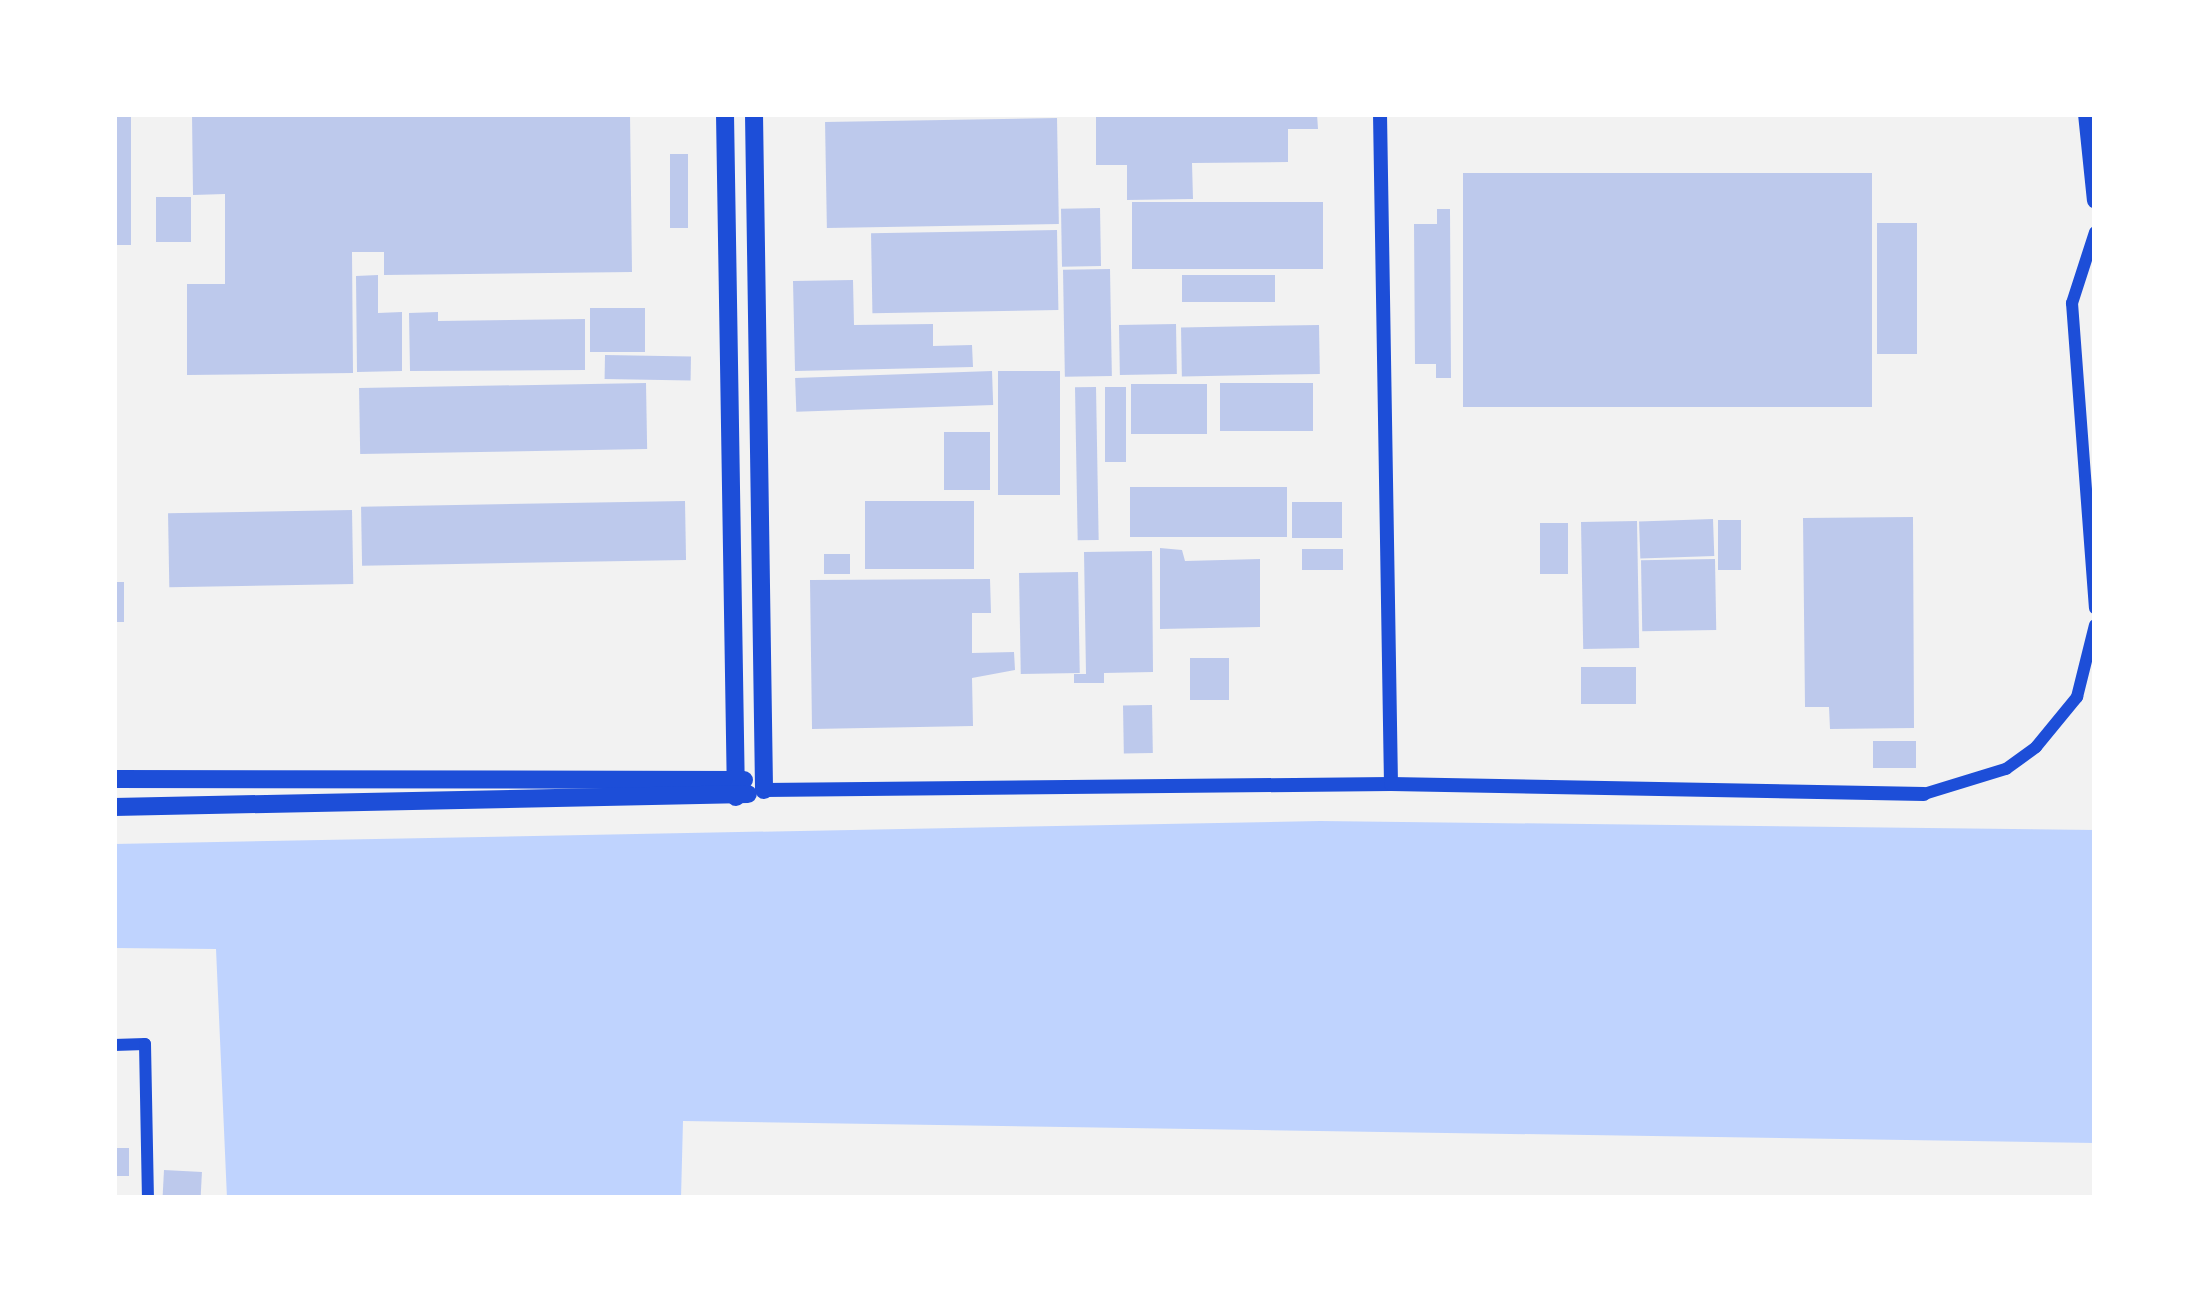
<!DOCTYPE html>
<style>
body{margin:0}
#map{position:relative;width:2209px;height:1312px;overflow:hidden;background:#f2f2f2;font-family:"Alegreya Sans",sans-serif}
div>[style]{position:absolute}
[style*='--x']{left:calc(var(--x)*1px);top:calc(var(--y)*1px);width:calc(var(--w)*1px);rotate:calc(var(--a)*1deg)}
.water>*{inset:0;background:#bfd3fe}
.building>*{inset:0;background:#bdc9ec;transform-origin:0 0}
.minor>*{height:12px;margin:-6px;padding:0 6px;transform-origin:6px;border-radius:6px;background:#1d4ed8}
.tertiary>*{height:14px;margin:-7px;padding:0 7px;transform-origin:7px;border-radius:7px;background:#1d4ed8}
.secondary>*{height:16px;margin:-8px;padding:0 8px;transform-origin:8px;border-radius:8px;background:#1d4ed8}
.primary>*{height:18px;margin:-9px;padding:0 9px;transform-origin:9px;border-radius:9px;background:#1d4ed8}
span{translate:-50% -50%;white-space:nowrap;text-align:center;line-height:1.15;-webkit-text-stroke:10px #fff;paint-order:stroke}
.frame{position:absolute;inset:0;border:117px solid #fff;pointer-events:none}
</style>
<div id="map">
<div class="water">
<div style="clip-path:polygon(1320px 821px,2095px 830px,2095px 1143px,683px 1121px,681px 1198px,227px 1198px,216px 949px,114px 948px,114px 844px)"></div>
</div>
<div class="building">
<div style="left:114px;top:114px;width:17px;height:131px"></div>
<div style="clip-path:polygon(192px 114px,630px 114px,632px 272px,384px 275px,384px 252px,352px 252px,353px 373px,187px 375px,187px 284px,225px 284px,225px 194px,193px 195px)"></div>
<div style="clip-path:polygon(1096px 114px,1317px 114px,1318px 129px,1288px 129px,1288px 162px,1192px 163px,1193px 199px,1127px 200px,1127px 165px,1096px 165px)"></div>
<div style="left:1057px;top:118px;width:106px;height:232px;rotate:89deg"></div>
<div style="left:670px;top:154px;width:18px;height:74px"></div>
<div style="left:1872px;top:173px;width:234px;height:409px;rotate:90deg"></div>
<div style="left:156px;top:197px;width:35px;height:45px"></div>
<div style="left:1323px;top:202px;width:67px;height:191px;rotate:90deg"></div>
<div style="left:1100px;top:208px;width:58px;height:39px;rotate:89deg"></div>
<div style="clip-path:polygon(1437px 209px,1450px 209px,1451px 378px,1436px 378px,1436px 364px,1415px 364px,1414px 224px,1437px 224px)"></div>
<div style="left:1877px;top:223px;width:40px;height:131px"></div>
<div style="left:1057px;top:230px;width:80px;height:186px;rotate:89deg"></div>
<div style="left:1110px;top:269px;width:107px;height:47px;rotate:89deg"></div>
<div style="clip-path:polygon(378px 275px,378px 313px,402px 312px,402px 371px,357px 372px,356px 276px)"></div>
<div style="left:1275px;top:275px;width:27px;height:93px;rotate:90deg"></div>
<div style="clip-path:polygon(853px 280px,854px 325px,933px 324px,933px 346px,972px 345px,973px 367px,795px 371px,793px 281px)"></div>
<div style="left:590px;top:308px;width:55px;height:44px"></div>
<div style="clip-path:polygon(438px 312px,438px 321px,585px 319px,585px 370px,410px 371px,409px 313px)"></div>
<div style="left:1176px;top:324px;width:50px;height:57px;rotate:89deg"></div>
<div style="left:1319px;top:325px;width:49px;height:138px;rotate:89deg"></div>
<div style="left:605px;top:355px;width:86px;height:24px;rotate:1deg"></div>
<div style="left:992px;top:371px;width:34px;height:197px;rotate:88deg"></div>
<div style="left:998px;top:371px;width:62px;height:124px"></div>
<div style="left:646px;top:383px;width:66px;height:287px;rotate:89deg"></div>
<div style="left:1313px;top:383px;width:48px;height:93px;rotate:90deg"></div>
<div style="left:1207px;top:384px;width:50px;height:76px;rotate:90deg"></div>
<div style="left:1096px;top:387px;width:153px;height:21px;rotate:89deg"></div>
<div style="left:1105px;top:387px;width:21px;height:75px"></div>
<div style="left:990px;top:432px;width:58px;height:46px;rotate:90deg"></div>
<div style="left:1287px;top:487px;width:50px;height:157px;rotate:90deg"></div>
<div style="left:685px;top:501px;width:59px;height:324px;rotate:89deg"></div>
<div style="left:974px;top:501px;width:68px;height:109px;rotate:90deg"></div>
<div style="left:1342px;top:502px;width:36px;height:50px;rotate:90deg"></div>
<div style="left:352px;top:510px;width:74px;height:184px;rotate:89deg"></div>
<div style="clip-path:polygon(1913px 517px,1914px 728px,1830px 729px,1829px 707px,1805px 707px,1803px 518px)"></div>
<div style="left:1713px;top:519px;width:37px;height:74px;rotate:88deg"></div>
<div style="left:1718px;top:520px;width:23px;height:50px"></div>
<div style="left:1637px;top:521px;width:127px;height:56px;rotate:89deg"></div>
<div style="left:1540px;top:523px;width:28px;height:51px"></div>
<div style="clip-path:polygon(1160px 548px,1182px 550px,1185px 561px,1260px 559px,1260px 627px,1160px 629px)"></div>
<div style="left:1302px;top:549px;width:41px;height:21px"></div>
<div style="clip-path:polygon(1152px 551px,1153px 672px,1104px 673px,1104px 683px,1074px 683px,1074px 674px,1086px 674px,1084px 552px)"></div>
<div style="left:824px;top:554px;width:26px;height:20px"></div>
<div style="left:1715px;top:559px;width:71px;height:74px;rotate:89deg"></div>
<div style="left:1078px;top:572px;width:101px;height:59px;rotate:89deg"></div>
<div style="clip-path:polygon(990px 579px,991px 613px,972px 613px,972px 653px,1014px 652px,1015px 670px,972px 678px,973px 726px,812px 729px,810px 580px)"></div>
<div style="left:114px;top:582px;width:10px;height:40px"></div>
<div style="left:1190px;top:658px;width:39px;height:42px"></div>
<div style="left:1636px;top:667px;width:37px;height:55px;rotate:90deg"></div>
<div style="left:1152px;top:705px;width:48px;height:29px;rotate:89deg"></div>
<div style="left:1873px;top:741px;width:43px;height:27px"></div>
<div style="left:129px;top:1148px;width:28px;height:15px;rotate:90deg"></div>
<div style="left:164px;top:1170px;width:38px;height:28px;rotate:3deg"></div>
</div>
<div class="minor">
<div style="--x:2095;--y:232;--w:75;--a:107.9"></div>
<div style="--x:2072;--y:303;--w:306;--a:85.7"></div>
<div style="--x:1924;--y:794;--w:86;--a:-17"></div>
<div style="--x:2006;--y:769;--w:37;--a:-36"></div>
<div style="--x:2036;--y:747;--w:65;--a:-50.6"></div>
<div style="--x:2077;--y:697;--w:74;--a:-76"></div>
<div style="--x:114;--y:1045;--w:31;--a:-2"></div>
<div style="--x:145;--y:1044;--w:154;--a:88.9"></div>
</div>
<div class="tertiary">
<div style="--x:1380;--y:114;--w:670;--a:89.06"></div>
<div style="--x:764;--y:790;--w:627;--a:-0.55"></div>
<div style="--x:1391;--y:784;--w:533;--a:1.07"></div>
</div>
<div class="secondary">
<div style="--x:2086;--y:114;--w:87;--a:84.1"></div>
</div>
<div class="primary">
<div style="--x:725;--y:114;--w:683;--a:89.08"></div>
<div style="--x:754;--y:114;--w:676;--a:89.15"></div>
<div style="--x:114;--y:779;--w:630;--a:0.09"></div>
<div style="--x:114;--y:807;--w:634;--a:-1.17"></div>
</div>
<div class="frame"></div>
</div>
